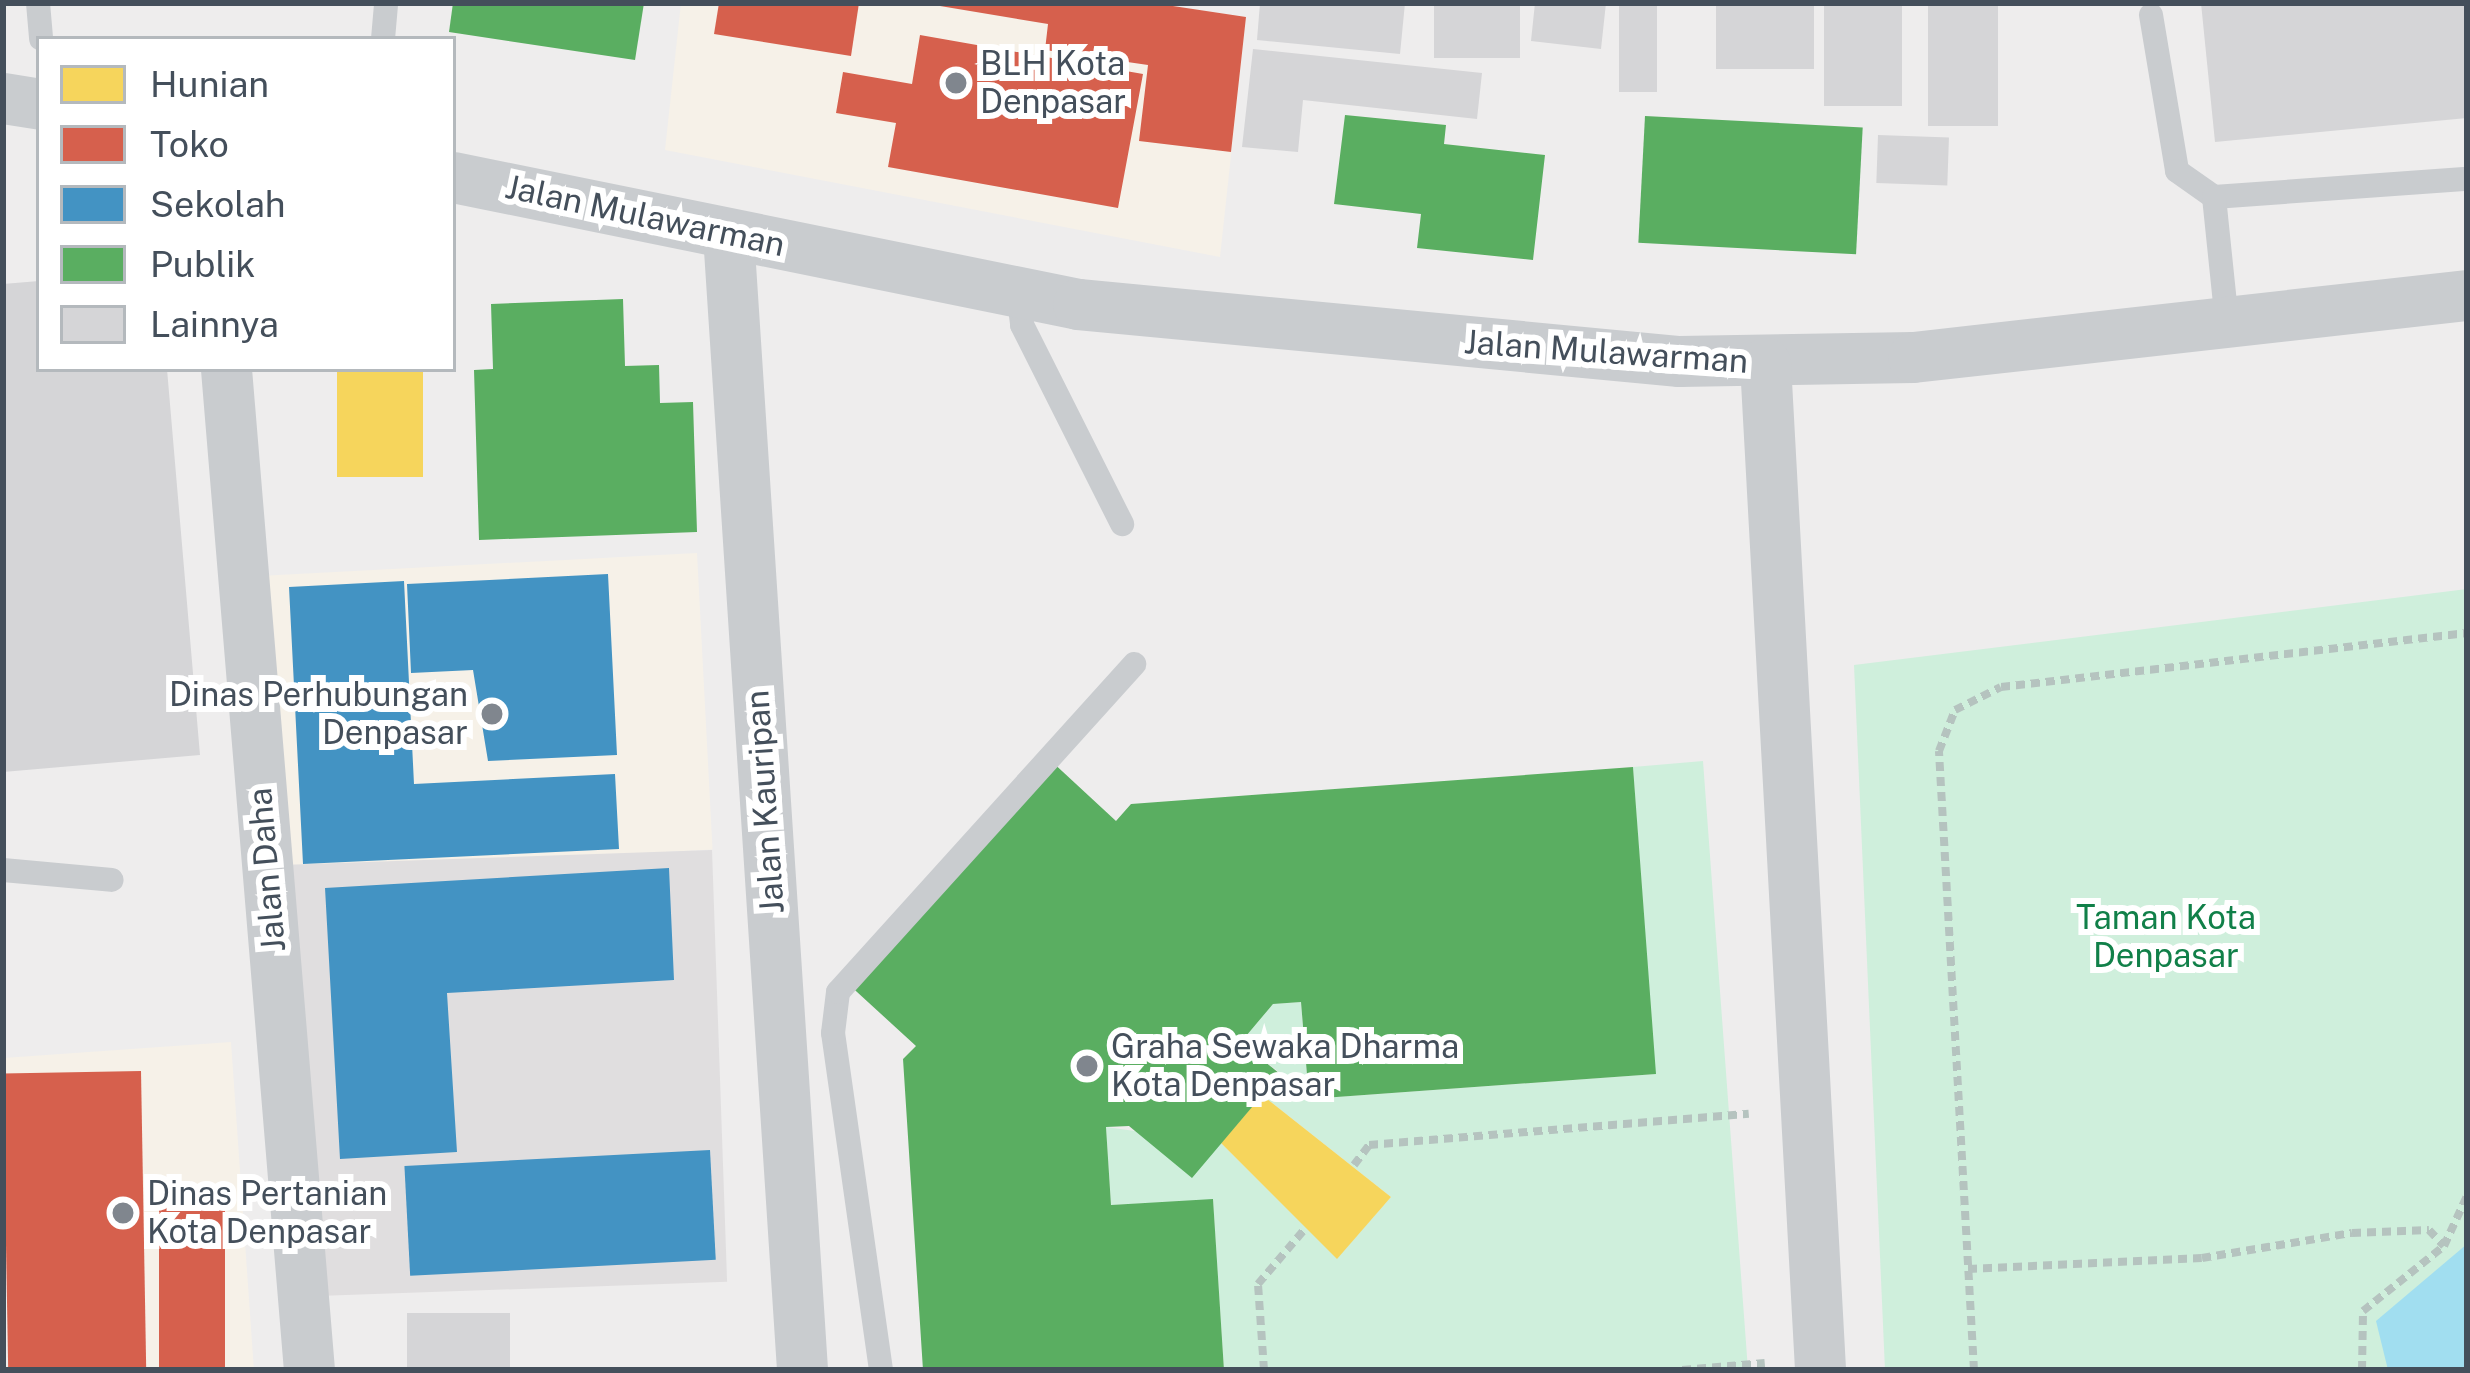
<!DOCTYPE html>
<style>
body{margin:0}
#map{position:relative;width:2470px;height:1373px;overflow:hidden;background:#eeeded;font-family:"Public Sans",sans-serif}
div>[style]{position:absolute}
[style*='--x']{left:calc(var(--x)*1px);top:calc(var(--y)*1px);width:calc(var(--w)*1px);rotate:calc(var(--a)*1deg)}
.commercial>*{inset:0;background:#f6f1e8;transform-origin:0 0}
.education>*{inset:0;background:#e0dedf;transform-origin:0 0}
.green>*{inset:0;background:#cfefdc}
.water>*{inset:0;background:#a1def0}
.homes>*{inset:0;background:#f6d55c;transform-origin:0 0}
.shops>*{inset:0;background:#d6604d;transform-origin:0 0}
.schools>*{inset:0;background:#4393c3;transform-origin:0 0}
.public>*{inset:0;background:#5aae61;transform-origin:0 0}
.building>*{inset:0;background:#d5d5d7;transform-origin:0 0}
.path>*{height:8px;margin-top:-4px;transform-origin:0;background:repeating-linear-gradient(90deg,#b5c3bf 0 9px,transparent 0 15px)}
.service>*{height:24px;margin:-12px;padding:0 12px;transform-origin:12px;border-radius:12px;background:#c9cccf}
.minor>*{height:51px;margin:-25.5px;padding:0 25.5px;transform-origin:25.5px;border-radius:25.5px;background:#c9cccf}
.dots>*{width:33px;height:33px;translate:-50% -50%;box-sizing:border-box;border:6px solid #fff;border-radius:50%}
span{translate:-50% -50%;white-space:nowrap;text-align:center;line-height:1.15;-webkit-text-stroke:12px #fff;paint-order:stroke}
.poi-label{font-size:33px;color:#444f5b}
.left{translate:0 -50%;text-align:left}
.right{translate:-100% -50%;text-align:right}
.street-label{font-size:33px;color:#444f5b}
.park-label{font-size:33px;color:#118049}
.frame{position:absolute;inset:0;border:6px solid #444f5b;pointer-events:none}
.legend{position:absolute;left:36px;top:36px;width:420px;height:336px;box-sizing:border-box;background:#fff;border:3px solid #b4b9bd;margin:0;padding:15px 21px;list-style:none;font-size:36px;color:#444f5b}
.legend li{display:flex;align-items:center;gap:24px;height:60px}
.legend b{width:60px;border:3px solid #b4b9bd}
</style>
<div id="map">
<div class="commercial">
<div style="clip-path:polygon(681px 3px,1153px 3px,1246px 17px,1220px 257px,665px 150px)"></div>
<div style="left:697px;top:553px;width:297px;height:429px;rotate:87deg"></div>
<div style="left:231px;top:1042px;width:329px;height:228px;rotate:86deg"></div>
</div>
<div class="education">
<div style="left:712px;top:850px;width:432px;height:424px;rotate:88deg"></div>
</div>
<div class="green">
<div style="clip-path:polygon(2467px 589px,2467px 1370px,1885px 1370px,1854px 665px)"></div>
<div style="clip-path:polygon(1703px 761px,1748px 1370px,1224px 1370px,1213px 1200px,1111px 1205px,1106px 1127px,1221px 1143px,1337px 1258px,1391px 1197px,1262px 1095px,1280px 1073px,1241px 1042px,1273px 1004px,1301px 1002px,1309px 1099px,1655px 1074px,1633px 767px)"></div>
</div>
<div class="water">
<div style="clip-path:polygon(2467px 1244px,2467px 1370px,2388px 1370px,2376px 1321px)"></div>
</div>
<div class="homes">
<div style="left:337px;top:369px;width:86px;height:108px"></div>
<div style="clip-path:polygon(1262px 1095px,1391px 1197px,1337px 1259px,1221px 1143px)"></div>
</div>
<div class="shops">
<div style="clip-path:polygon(719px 3px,859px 3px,851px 56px,714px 34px)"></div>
<div style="clip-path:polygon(922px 3px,1153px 3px,1246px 17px,1231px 152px,1139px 141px,1148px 65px,1045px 50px,1048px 24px)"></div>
<div style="clip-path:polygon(920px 35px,1143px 74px,1118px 208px,888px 167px,896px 123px,836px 113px,843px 72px,912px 84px)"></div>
<div style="left:141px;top:1071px;width:299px;height:138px;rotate:89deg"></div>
<div style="left:159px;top:1193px;width:66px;height:177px"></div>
</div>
<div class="schools">
<div style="clip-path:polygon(608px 574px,617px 755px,488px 761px,473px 670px,411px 673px,407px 584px)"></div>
<div style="clip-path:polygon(404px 581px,414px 784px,615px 774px,619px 849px,303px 864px,289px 587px)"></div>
<div style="clip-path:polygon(669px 868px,674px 980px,447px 993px,457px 1152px,340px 1159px,325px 888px)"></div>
<div style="left:710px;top:1150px;width:110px;height:306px;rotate:87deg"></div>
</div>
<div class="public">
<div style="clip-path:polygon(453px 3px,644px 3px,635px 60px,449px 32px)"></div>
<div style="clip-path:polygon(1345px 115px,1446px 125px,1444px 144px,1545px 155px,1533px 260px,1417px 248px,1421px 214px,1334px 204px)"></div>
<div style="left:1645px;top:116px;width:218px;height:127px;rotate:3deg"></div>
<div style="clip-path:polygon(623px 299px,625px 366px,659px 365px,660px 403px,693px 402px,697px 532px,479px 540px,474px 370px,493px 369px,491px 304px)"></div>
<div style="clip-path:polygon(1049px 759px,1116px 821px,1131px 804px,1633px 767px,1656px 1074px,1309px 1099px,1301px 1002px,1273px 1004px,1241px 1042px,1280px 1074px,1192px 1178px,1129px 1126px,1106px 1127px,1111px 1205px,1213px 1199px,1224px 1370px,923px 1370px,903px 1059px,916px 1046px,845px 981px)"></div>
</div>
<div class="building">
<div style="clip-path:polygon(1260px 3px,1405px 3px,1400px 54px,1257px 40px)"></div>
<div style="left:1434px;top:3px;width:86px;height:55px"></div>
<div style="clip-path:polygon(1535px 3px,1606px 3px,1601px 49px,1531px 41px)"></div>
<div style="left:1619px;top:3px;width:38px;height:89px"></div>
<div style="left:1716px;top:3px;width:98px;height:66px"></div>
<div style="left:1824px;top:3px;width:78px;height:103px"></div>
<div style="left:1928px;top:3px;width:70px;height:123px"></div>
<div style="clip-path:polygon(2201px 3px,2467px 3px,2467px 118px,2215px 142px)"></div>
<div style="clip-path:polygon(1253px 49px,1482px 73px,1477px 119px,1303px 100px,1298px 152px,1242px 147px)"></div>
<div style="left:1878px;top:135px;width:71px;height:48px;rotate:2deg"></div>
<div style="clip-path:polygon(39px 281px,39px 369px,167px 369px,200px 755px,3px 772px,3px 284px)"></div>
<div style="left:407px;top:1313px;width:103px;height:57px"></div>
</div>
<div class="path">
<div style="--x:1354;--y:1165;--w:25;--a:-53"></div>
<div style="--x:1369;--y:1145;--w:381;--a:-4.7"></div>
<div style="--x:1968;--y:1269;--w:234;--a:-2.7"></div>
<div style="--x:2202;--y:1258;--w:152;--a:-9.5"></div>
<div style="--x:2352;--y:1233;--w:77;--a:-2.2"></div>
<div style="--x:2429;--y:1230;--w:22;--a:47"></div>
<div style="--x:1264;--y:1370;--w:86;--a:-94"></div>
<div style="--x:1258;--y:1284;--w:71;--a:-49.6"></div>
<div style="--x:1682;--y:1370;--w:83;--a:-4.8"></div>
<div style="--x:1974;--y:1370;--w:620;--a:-93.24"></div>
<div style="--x:1939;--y:751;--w:44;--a:-68.7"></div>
<div style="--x:1955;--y:710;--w:51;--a:-26.6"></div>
<div style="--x:2001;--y:687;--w:469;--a:-6.6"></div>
<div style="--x:2362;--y:1370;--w:59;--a:-89"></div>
<div style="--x:2363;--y:1311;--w:104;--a:-38.7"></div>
<div style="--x:2444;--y:1246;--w:55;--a:-65.3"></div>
</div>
<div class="service">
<div style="--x:38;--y:3;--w:36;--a:85"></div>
<div style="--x:2151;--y:15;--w:158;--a:80.5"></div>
<div style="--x:2177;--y:171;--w:45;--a:35.1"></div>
<div style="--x:2214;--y:197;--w:254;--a:-4.1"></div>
<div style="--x:383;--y:39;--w:36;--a:-85"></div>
<div style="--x:2214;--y:197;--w:126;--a:84.1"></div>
<div style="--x:1018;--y:291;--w:34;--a:83"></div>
<div style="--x:1022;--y:325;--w:223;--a:63.3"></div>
<div style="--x:3;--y:870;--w:109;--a:5.2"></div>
<div style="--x:881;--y:1370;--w:340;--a:-98.1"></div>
<div style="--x:833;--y:1033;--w:41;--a:-83"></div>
<div style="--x:838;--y:992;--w:442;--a:-47.9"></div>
</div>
<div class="minor">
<div style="--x:3;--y:98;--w:36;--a:9"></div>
<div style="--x:453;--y:177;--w:638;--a:11.49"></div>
<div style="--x:1078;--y:304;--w:604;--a:5.42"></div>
<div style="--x:1679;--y:361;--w:234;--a:-1"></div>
<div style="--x:1913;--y:357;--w:557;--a:-6.39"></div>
<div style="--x:728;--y:234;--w:1138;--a:86.27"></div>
<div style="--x:1765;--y:363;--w:1009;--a:86.87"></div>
<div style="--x:226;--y:369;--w:1004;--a:85.26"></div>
</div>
<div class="dots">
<div style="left:956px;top:83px;background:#80868e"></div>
<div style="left:492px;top:714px;background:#80868e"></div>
<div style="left:1087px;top:1066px;background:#80868e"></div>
<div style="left:123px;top:1213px;background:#80868e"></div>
</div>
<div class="poi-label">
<span class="left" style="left:980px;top:83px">BLH Kota<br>Denpasar</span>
<span class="right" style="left:468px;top:714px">Dinas Perhubungan<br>Denpasar</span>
<span class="left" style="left:1111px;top:1066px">Graha Sewaka Dharma<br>Kota Denpasar</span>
<span class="left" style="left:147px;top:1213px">Dinas Pertanian<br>Kota Denpasar</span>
</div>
<div class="street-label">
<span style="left:645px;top:216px;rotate:12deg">Jalan Mulawarman</span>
<span style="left:1606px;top:352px;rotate:4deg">Jalan Mulawarman</span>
<span style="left:765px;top:802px;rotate:-94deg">Jalan Kauripan</span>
<span style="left:267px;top:870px;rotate:-95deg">Jalan Daha</span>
</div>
<div class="park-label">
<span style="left:2166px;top:937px">Taman Kota<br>Denpasar</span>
</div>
<div class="frame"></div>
<ul class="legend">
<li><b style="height:33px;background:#f6d55c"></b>Hunian</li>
<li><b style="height:33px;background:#d6604d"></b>Toko</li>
<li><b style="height:33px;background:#4393c3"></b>Sekolah</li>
<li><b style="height:33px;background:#5aae61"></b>Publik</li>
<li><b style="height:33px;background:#d5d5d7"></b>Lainnya</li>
</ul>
</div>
